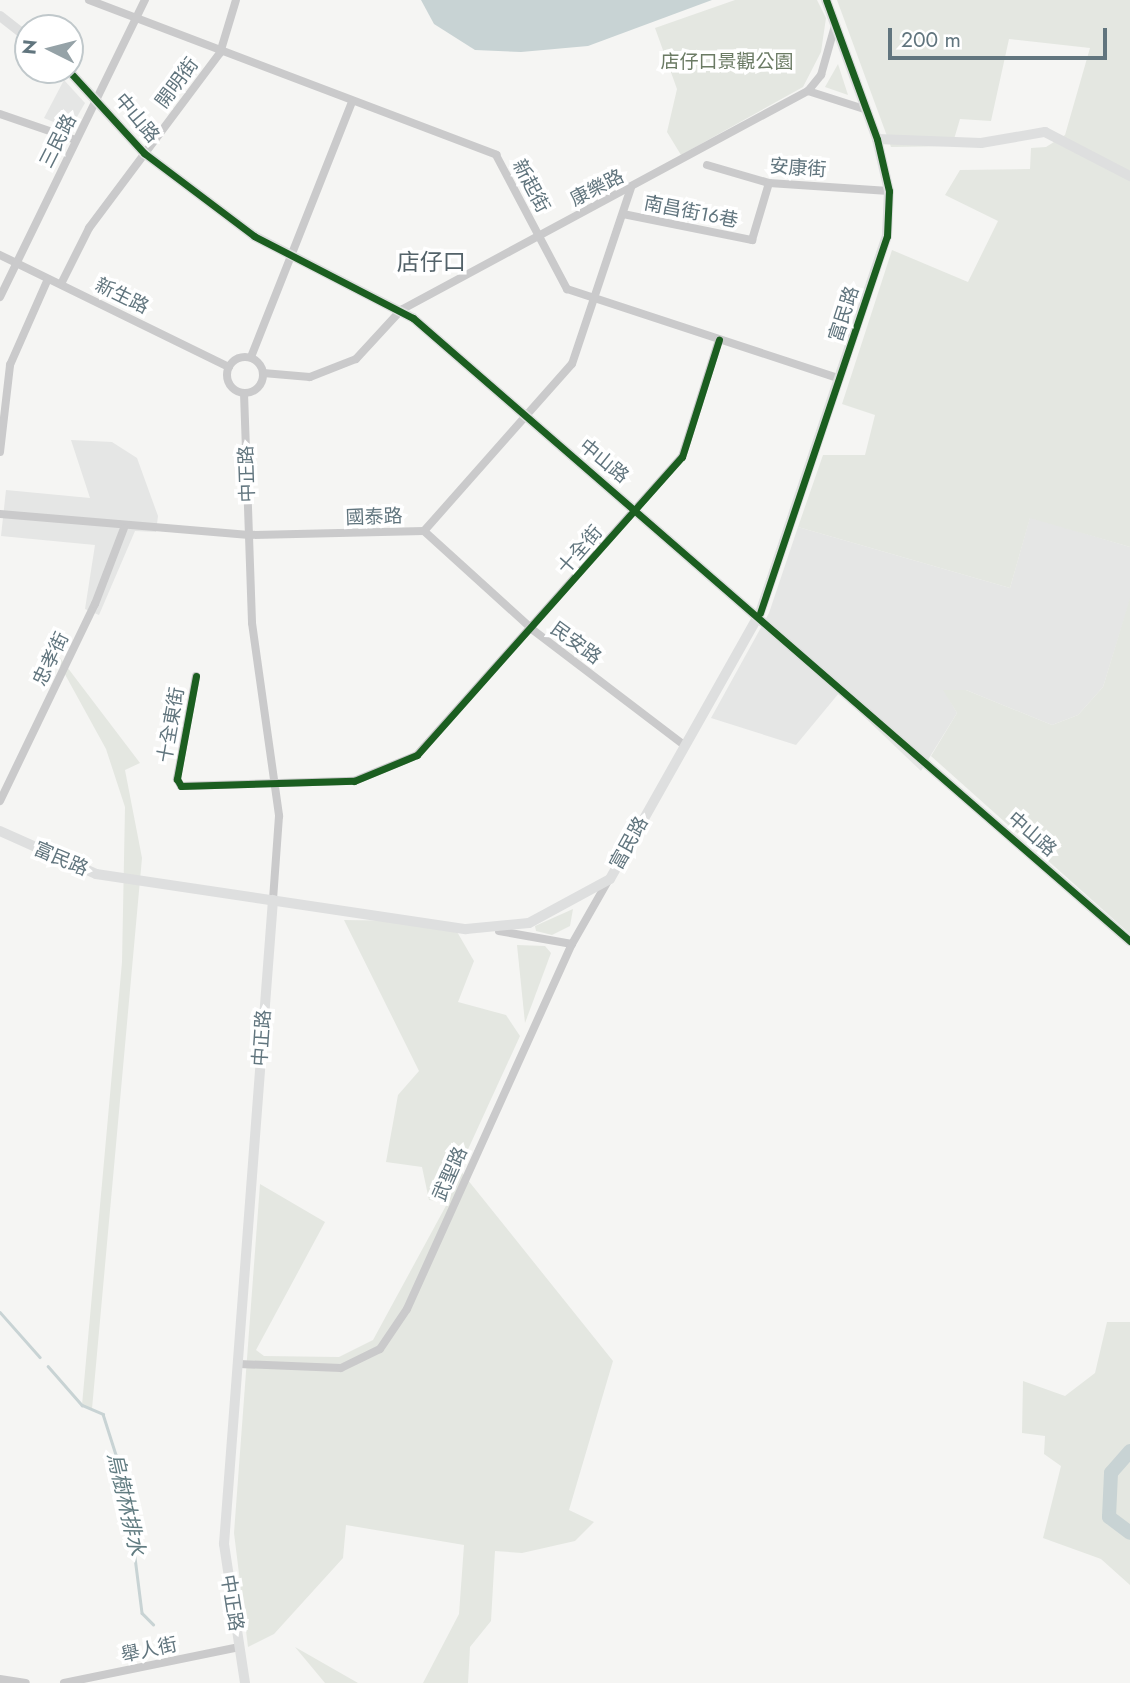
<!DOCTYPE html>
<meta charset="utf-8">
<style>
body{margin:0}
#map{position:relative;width:1130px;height:1683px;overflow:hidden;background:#f5f5f3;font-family:Jost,"Noto Sans TC",sans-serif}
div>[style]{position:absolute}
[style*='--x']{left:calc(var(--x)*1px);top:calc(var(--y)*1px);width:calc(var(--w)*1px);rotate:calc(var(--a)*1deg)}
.built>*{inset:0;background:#e5e6e5}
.green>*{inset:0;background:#e4e7e1}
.water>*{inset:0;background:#c8d3d4}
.stream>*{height:2.5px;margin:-1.25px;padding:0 1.25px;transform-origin:1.25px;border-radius:1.25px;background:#c8d3d4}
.river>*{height:14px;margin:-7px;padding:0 7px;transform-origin:7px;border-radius:7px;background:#c8d3d4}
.street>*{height:8px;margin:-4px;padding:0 4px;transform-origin:4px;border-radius:4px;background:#cacacb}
.street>.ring{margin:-4px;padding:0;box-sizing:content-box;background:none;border:8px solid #cacacb;border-radius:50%}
.secondary>*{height:10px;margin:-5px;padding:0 5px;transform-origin:5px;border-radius:5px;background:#dedfdf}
.cycleway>*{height:7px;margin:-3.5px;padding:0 3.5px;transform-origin:3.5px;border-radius:3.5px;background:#1b5e20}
span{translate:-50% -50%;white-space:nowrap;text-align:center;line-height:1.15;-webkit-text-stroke:7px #fff;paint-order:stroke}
.park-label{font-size:19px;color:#6b7b64}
.street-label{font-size:19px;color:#61757e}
.water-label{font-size:21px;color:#607b80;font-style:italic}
.quarter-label{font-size:23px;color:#536269}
.north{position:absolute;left:14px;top:14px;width:70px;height:70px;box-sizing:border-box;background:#fff;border:2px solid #c0c8cb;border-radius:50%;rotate:276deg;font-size:19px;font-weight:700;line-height:28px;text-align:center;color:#61757e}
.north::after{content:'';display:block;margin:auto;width:24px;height:32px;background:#95a2a7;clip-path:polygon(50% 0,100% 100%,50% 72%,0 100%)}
.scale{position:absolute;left:888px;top:28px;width:219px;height:32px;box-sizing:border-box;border:4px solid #61757e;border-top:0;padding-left:9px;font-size:21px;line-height:24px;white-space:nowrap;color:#61757e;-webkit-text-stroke:5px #fff;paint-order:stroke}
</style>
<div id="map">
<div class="built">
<div style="clip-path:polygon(64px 80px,85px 103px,70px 129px,44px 118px)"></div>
<div style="clip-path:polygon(71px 440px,112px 442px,137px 458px,158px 516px,156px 532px,135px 531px,99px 615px,85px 609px,95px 545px,1px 536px,6px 490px,90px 498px)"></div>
<div style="clip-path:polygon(1030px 517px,1130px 547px,1130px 600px,1103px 687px,1078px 715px,1052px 725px,966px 690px,944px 690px,957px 713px,921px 771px,839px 693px,796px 745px,711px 718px,769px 613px,798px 527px,1010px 588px)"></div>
</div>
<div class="green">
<div style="clip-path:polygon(735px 0,817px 0,826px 18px,821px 52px,803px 87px,681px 155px,667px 132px,677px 89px,655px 28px)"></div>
<div style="clip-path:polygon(837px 0,1130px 0,1130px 547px,1030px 518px,1010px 588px,798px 527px,823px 455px,865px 455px,875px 415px,842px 404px,892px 250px,968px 282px,998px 221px,945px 195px,960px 170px,1030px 169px,1031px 148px,1046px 147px,1065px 135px,1090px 48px,1009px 39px,991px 121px,960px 119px,952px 146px,891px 147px)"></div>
<div style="clip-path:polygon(838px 64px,848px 95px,825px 87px)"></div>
<div style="clip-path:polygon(1130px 598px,1130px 934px,931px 756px,957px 713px,943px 690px,966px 690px,1052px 725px,1078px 715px,1103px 687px)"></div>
<div style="clip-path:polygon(45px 638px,140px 763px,125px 770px,142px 858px,92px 1409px,82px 1405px,122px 962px,125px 807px,106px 749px)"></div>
<div style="clip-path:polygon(573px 909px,570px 926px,552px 935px,536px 931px,535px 926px)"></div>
<div style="clip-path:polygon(344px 920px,411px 921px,456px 930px,474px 961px,458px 1002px,506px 1015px,520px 1036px,459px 1169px,613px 1361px,569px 1510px,594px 1522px,575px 1541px,522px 1553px,495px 1551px,491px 1621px,470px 1647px,468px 1683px,423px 1683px,459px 1614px,464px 1545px,346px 1525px,343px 1558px,274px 1634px,248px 1647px,234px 1533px,260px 1184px,325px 1222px,256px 1350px,264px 1356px,339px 1357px,373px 1340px,448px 1202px,429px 1200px,422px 1167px,386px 1162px,398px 1095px,419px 1071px)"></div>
<div style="clip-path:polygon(517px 945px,545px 946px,551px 953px,525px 1023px)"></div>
<div style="clip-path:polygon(1107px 1322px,1130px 1322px,1130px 1585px,1101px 1559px,1043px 1538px,1061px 1466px,1044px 1454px,1045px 1436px,1022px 1433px,1023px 1381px,1065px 1396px,1095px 1373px)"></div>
<div style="clip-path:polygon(295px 1647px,358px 1683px,325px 1683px)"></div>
</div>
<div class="water">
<div style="clip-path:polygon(421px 0,712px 0,588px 46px,521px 52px,475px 50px,434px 24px)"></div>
</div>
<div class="stream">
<div style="--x:0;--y:1312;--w:60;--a:48.4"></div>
<div style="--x:48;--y:1366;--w:52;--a:48.9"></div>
<div style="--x:82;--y:1405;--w:23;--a:23"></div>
<div style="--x:103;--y:1414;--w:76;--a:72.3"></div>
<div style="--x:126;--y:1486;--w:128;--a:82.8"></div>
<div style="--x:142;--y:1613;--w:16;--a:45"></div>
</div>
<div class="river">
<div style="--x:1130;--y:1451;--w:29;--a:131"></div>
<div style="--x:1111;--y:1473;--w:44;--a:92.6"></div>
<div style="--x:1109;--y:1517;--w:26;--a:37"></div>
</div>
<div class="street">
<div style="--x:89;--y:0;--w:436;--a:20.8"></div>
<div style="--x:496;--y:155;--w:152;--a:62.1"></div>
<div style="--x:567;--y:289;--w:287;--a:18.2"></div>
<div style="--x:808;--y:91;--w:59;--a:17.8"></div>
<div style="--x:0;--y:114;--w:80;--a:18.9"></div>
<div style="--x:707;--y:165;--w:65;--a:16.2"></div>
<div style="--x:769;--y:183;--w:120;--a:3.8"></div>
<div style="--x:623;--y:214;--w:132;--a:11.4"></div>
<div style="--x:752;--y:240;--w:59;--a:-73.4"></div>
<div style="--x:0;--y:255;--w:255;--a:26.1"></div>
<div style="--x:61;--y:284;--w:63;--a:-63.4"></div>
<div style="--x:89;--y:228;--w:219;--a:-53.2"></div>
<div style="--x:220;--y:53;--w:55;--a:-73.2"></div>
<div style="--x:0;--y:297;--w:331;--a:-64"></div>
<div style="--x:251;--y:357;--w:274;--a:-68.4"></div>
<div class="ring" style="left:227px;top:357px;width:28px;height:28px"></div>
<div style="--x:263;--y:373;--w:47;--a:4.9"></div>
<div style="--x:310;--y:377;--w:49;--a:-21.4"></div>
<div style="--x:356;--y:359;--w:67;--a:-47.4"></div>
<div style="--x:401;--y:310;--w:462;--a:-28.3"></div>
<div style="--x:808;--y:91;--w:21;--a:-51"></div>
<div style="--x:821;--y:75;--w:51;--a:-74.1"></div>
<div style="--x:244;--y:393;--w:230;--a:88"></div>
<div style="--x:252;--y:623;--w:195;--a:82"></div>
<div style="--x:279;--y:816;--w:84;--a:94.1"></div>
<div style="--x:0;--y:452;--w:88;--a:-83.4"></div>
<div style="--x:10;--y:365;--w:94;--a:-66.2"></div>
<div style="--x:0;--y:514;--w:250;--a:4.8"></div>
<div style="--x:249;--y:535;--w:175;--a:-1.3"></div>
<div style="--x:424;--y:531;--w:223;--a:-48.5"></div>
<div style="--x:572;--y:364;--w:186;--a:-71.5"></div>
<div style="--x:424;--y:531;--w:147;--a:42.2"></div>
<div style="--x:533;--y:630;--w:190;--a:37.3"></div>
<div style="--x:196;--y:676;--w:105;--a:100.5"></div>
<div style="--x:177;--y:779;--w:8;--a:60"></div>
<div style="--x:181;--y:786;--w:173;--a:-1.7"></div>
<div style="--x:354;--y:781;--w:68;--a:-22.4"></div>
<div style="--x:417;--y:755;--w:399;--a:-48.4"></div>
<div style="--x:682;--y:457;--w:123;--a:-72.5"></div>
<div style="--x:0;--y:801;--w:219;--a:-64.3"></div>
<div style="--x:95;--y:604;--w:81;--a:-69.1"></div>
<div style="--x:499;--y:931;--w:74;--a:10.1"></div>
<div style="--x:239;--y:1364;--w:102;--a:2.2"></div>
<div style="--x:341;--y:1368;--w:43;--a:-26"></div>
<div style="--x:380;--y:1349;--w:48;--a:-56"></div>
<div style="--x:407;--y:1309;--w:401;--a:-65.7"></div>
<div style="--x:572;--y:944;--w:73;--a:-60.3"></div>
<div style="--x:0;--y:1679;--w:26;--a:9"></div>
<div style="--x:64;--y:1683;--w:179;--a:-11.6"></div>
</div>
<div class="secondary">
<div style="--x:0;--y:16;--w:36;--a:38"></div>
<div style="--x:68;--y:70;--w:113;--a:47.5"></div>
<div style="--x:144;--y:153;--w:138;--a:37"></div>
<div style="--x:254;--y:236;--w:179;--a:27.3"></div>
<div style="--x:413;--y:318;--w:950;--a:40.99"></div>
<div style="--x:877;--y:139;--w:104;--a:2.2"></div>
<div style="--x:981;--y:143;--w:65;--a:-9.8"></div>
<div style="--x:1045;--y:132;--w:96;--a:27.4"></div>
<div style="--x:0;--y:831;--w:105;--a:24.1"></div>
<div style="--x:96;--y:874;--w:374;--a:8.5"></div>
<div style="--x:466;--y:929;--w:63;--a:-5.4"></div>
<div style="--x:529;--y:923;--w:92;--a:-28.5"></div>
<div style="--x:610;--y:879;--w:305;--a:-60.6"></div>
<div style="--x:760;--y:613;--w:398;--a:-71.4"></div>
<div style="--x:887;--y:236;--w:45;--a:-87.5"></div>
<div style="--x:889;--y:191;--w:53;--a:-103"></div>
<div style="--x:877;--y:139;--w:148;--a:-110.1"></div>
<div style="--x:245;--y:1683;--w:141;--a:-98.6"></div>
<div style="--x:224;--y:1544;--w:646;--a:-85.65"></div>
</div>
<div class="cycleway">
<div style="--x:68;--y:70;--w:113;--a:47.5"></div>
<div style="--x:144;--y:153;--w:138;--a:37"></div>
<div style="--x:254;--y:236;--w:179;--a:27.3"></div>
<div style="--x:413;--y:318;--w:950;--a:40.99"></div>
<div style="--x:760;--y:613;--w:398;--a:-71.4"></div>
<div style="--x:887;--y:236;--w:45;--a:-87.5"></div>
<div style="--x:889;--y:191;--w:53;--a:-103"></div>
<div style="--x:877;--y:139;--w:148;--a:-110.1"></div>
<div style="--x:196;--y:676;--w:105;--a:100.5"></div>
<div style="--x:177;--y:779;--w:8;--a:60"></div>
<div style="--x:181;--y:786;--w:173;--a:-1.7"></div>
<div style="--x:354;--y:781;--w:68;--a:-22.4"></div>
<div style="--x:417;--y:755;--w:399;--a:-48.4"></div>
<div style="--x:682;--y:457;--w:123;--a:-72.5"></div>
</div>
<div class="park-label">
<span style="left:727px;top:62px">店仔口景觀公園</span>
</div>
<div class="street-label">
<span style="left:177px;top:83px;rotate:-53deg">開明街</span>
<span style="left:137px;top:118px;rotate:50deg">中山路</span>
<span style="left:58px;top:141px;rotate:-63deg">三民路</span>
<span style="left:798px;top:168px;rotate:4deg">安康街</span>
<span style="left:531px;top:186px;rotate:62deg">新起街</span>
<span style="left:597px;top:188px;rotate:-27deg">康樂路</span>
<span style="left:691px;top:212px;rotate:11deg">南昌街16巷</span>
<span style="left:122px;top:296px;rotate:26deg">新生路</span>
<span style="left:844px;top:314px;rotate:-72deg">富民路</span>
<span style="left:604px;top:461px;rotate:39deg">中山路</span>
<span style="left:247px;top:474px;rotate:-92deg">中正路</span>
<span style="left:374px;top:517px;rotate:-2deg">國泰路</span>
<span style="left:580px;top:550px;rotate:-49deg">十全街</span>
<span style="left:576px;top:643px;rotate:36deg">民安路</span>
<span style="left:51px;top:659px;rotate:-64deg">忠孝街</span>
<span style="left:171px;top:725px;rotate:-80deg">十全東街</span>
<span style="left:1032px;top:834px;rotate:41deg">中山路</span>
<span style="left:629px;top:843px;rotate:-61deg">富民路</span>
<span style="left:61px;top:859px;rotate:23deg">富民路</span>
<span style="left:262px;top:1038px;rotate:-86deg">中正路</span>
<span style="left:450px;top:1174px;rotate:-66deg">武聖路</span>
<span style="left:232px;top:1603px;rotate:81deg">中正路</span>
<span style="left:149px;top:1650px;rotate:-12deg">舉人街</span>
</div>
<div class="water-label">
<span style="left:126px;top:1504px;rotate:77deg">烏樹林排水</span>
</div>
<div class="quarter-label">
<span style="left:431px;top:262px">店仔口</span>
</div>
<div class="north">N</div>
<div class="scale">200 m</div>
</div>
